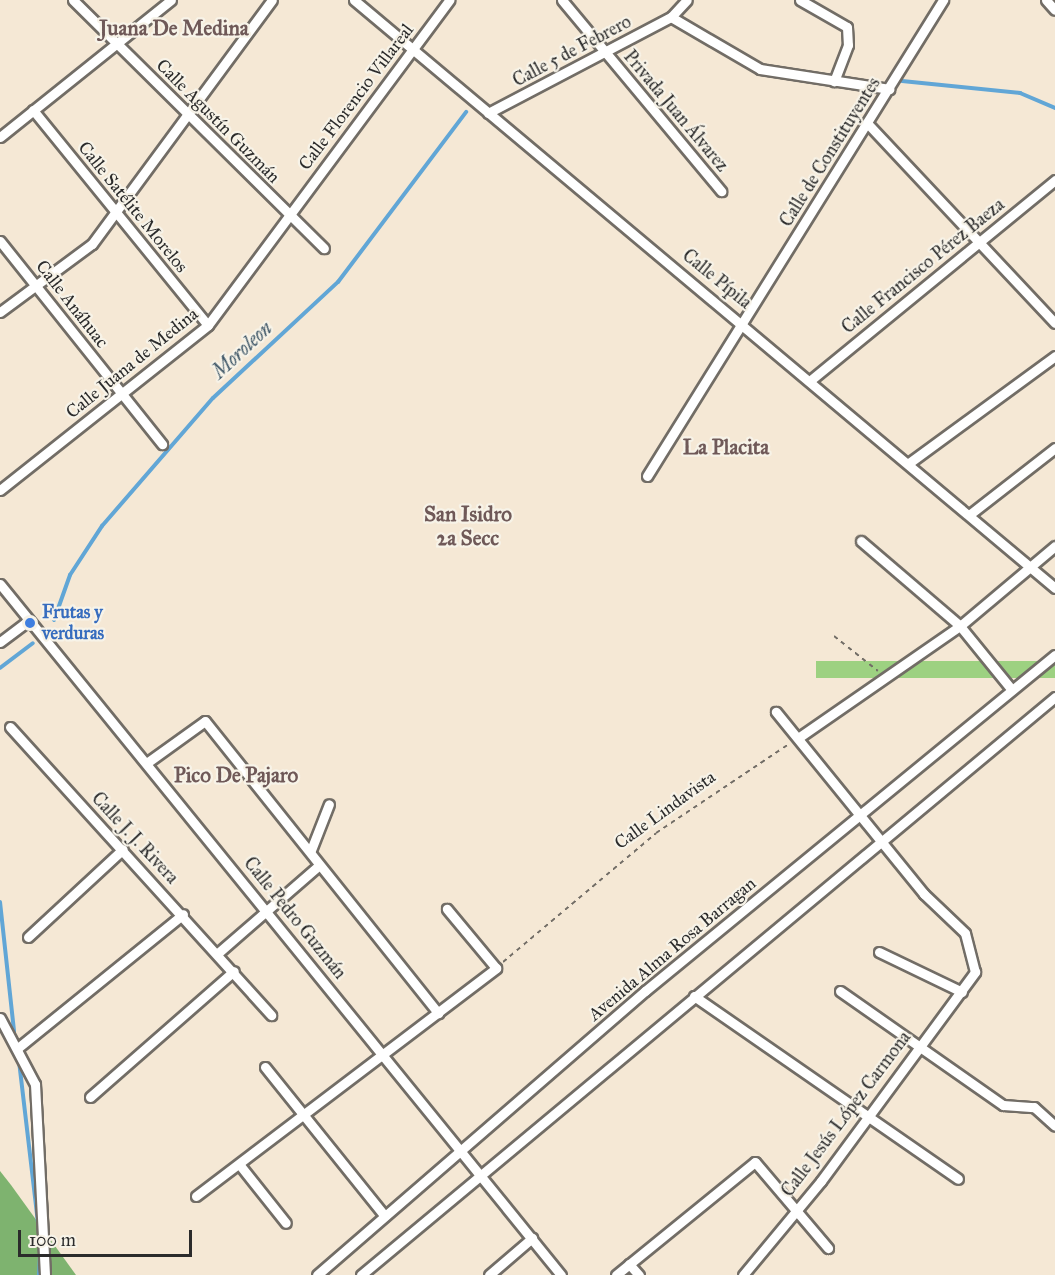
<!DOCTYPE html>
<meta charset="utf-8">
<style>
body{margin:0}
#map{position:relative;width:1055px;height:1275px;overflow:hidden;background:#f5e8d5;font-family:"IM FELL Great Primer",serif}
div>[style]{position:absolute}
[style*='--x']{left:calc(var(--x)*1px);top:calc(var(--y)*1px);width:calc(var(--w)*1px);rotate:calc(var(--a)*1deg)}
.green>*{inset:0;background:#9dd181;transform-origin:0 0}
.forest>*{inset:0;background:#7eb36f}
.stream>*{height:4px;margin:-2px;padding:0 2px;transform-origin:2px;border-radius:2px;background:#61a6d6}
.path>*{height:2px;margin-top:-1px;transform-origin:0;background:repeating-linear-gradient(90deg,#726d66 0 4.5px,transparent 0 9px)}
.roads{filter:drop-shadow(2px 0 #726d66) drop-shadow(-2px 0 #726d66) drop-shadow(0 2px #726d66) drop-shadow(0 -2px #726d66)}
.minor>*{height:9px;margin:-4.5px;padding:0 4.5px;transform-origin:4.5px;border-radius:4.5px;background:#fff}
.dots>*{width:16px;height:16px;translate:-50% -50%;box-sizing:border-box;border:3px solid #f7f3e8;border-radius:50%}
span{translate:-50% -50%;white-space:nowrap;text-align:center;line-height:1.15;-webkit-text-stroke:4.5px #f7f3e8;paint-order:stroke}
.street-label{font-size:18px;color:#2b2b2b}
.shop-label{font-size:18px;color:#366cbe;font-weight:700}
.left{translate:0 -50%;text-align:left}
.water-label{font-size:20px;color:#3e5667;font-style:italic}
.quarter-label{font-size:21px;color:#6f5958;font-weight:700}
.scale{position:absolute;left:18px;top:1230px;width:174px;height:27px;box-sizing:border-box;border:3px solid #2b2b2b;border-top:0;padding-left:8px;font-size:18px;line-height:21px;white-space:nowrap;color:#2b2b2b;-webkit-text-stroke:4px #f7f3e8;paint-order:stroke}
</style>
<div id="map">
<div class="green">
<div style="left:1055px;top:661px;width:17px;height:239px;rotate:90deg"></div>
</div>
<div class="forest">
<div style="clip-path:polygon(0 1171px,11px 1185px,76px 1275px,0 1275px)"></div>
</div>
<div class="stream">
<div style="--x:902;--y:81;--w:119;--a:5.8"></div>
<div style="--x:1020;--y:93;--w:38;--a:23"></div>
<div style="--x:54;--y:620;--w:48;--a:-70.4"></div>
<div style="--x:70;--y:575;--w:59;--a:-56.9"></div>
<div style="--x:102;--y:526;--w:169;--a:-49.1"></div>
<div style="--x:213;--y:398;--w:171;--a:-42.9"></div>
<div style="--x:338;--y:282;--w:213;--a:-53"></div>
<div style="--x:0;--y:668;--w:41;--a:-37.1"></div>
<div style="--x:0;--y:902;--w:130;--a:83.8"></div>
<div style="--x:19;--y:1061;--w:163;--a:83.3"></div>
<div style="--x:39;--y:1275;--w:20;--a:-87"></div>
</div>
<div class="path">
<div style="--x:834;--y:636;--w:56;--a:38.5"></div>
<div style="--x:503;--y:962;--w:200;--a:-40.1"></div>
<div style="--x:656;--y:833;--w:160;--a:-33.8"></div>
</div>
<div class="roads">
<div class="minor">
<div style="--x:73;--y:0;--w:353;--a:44.7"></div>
<div style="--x:354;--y:0;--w:915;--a:39.99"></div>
<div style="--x:562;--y:0;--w:249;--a:50.2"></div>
<div style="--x:800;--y:0;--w:54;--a:29.9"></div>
<div style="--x:847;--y:27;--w:18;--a:87"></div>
<div style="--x:848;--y:45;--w:39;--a:111"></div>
<div style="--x:1046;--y:0;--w:13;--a:48"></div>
<div style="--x:671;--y:17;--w:103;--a:30.3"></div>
<div style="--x:760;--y:69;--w:131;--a:8.8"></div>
<div style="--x:33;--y:110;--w:277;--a:50.9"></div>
<div style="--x:488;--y:113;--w:207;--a:-27.7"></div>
<div style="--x:671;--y:17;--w:23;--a:-47"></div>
<div style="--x:868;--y:124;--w:273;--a:46.8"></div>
<div style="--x:0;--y:137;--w:219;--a:-38.7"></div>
<div style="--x:0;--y:241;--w:260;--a:51.4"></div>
<div style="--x:0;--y:312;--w:114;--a:-36.5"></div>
<div style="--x:92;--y:244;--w:303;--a:-53.6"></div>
<div style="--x:812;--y:379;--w:314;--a:-39.3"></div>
<div style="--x:909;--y:463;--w:181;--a:-36.2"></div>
<div style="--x:647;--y:476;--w:561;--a:-58.12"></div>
<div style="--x:0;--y:490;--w:265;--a:-38.4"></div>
<div style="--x:208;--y:325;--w:405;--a:-53.4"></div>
<div style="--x:969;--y:515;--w:109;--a:-37.9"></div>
<div style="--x:861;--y:541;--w:130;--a:40.6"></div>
<div style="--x:960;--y:626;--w:82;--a:50.9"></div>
<div style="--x:0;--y:584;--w:890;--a:50.93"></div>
<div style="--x:0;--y:642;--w:36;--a:-37"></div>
<div style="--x:10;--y:727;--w:389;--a:47.8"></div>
<div style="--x:798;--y:738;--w:197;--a:-34.7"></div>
<div style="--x:960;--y:626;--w:124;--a:-40.1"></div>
<div style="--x:148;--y:762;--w:70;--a:-35.7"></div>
<div style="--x:205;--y:721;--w:374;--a:51.4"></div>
<div style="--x:311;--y:850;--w:49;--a:-68.6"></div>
<div style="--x:28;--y:937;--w:129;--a:-42.8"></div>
<div style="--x:879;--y:952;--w:92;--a:25.7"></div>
<div style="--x:218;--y:953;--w:131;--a:-41"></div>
<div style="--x:840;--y:991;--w:199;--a:35"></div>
<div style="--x:1003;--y:1105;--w:31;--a:4"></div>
<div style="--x:1034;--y:1107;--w:28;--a:42"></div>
<div style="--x:694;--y:996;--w:321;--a:34.7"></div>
<div style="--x:0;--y:1018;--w:75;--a:62.1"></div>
<div style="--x:35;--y:1084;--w:191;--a:87"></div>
<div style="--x:19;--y:1047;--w:211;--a:-39"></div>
<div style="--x:265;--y:1067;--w:191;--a:51.2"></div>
<div style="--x:90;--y:1097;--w:191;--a:-41.2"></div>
<div style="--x:239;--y:1164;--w:75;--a:51.5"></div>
<div style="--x:196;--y:1196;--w:377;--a:-37.2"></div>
<div style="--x:496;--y:968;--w:77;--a:-129.7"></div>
<div style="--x:629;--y:1264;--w:15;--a:48"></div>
<div style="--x:317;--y:1275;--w:434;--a:-40.9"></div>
<div style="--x:645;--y:991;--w:530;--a:-39.34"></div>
<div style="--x:361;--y:1275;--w:903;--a:-39.79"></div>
<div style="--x:489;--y:1275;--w:57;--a:-40.7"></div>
<div style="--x:616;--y:1275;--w:179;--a:-39.1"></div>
<div style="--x:755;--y:1162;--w:113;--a:49.7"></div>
<div style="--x:743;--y:1275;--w:122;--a:-50.3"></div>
<div style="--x:821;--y:1181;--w:260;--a:-53.6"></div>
<div style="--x:975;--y:972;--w:40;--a:-104.4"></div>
<div style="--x:965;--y:933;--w:57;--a:-136.4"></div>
<div style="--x:924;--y:894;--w:235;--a:-129.1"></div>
</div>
</div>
<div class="dots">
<div style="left:30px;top:623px;background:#3f7fe0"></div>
</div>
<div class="street-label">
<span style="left:572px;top:51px;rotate:-28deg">Calle 5 de Febrero</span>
<span style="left:356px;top:97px;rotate:-53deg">Calle Florencio Villareal</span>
<span style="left:676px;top:111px;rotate:50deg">Privada Juan Álvarez</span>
<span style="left:218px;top:121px;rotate:45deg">Calle Agustín Guzmán</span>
<span style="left:830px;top:152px;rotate:-58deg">Calle de Constituyentes</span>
<span style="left:133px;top:207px;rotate:51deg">Calle Satélite Morelos</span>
<span style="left:923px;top:266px;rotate:-39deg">Calle Francisco Pérez Baeza</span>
<span style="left:717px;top:279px;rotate:39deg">Calle Pípila</span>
<span style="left:72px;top:304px;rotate:52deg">Calle Anáhuac</span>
<span style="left:132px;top:363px;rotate:-39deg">Calle Juana de Medina</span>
<span style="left:665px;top:810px;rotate:-36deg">Calle Lindavista</span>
<span style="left:135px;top:838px;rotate:47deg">Calle J. J. Rivera</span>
<span style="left:295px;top:918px;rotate:51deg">Calle Pedro Guzmán</span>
<span style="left:672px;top:949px;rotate:-40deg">Avenida Alma Rosa Barragan</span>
<span style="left:846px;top:1114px;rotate:-53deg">Calle Jesús López Carmona</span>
</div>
<div class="shop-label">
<span class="left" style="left:42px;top:623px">Frutas y<br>verduras</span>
</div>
<div class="water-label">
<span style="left:242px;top:350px;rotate:-43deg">Moroleon</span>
</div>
<div class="quarter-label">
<span style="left:174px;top:28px">Juana De Medina</span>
<span style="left:726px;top:447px">La Placita</span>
<span style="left:468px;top:526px">San Isidro<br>2a Secc</span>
<span style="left:236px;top:775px">Pico De Pajaro</span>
</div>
<div class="scale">100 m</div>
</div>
